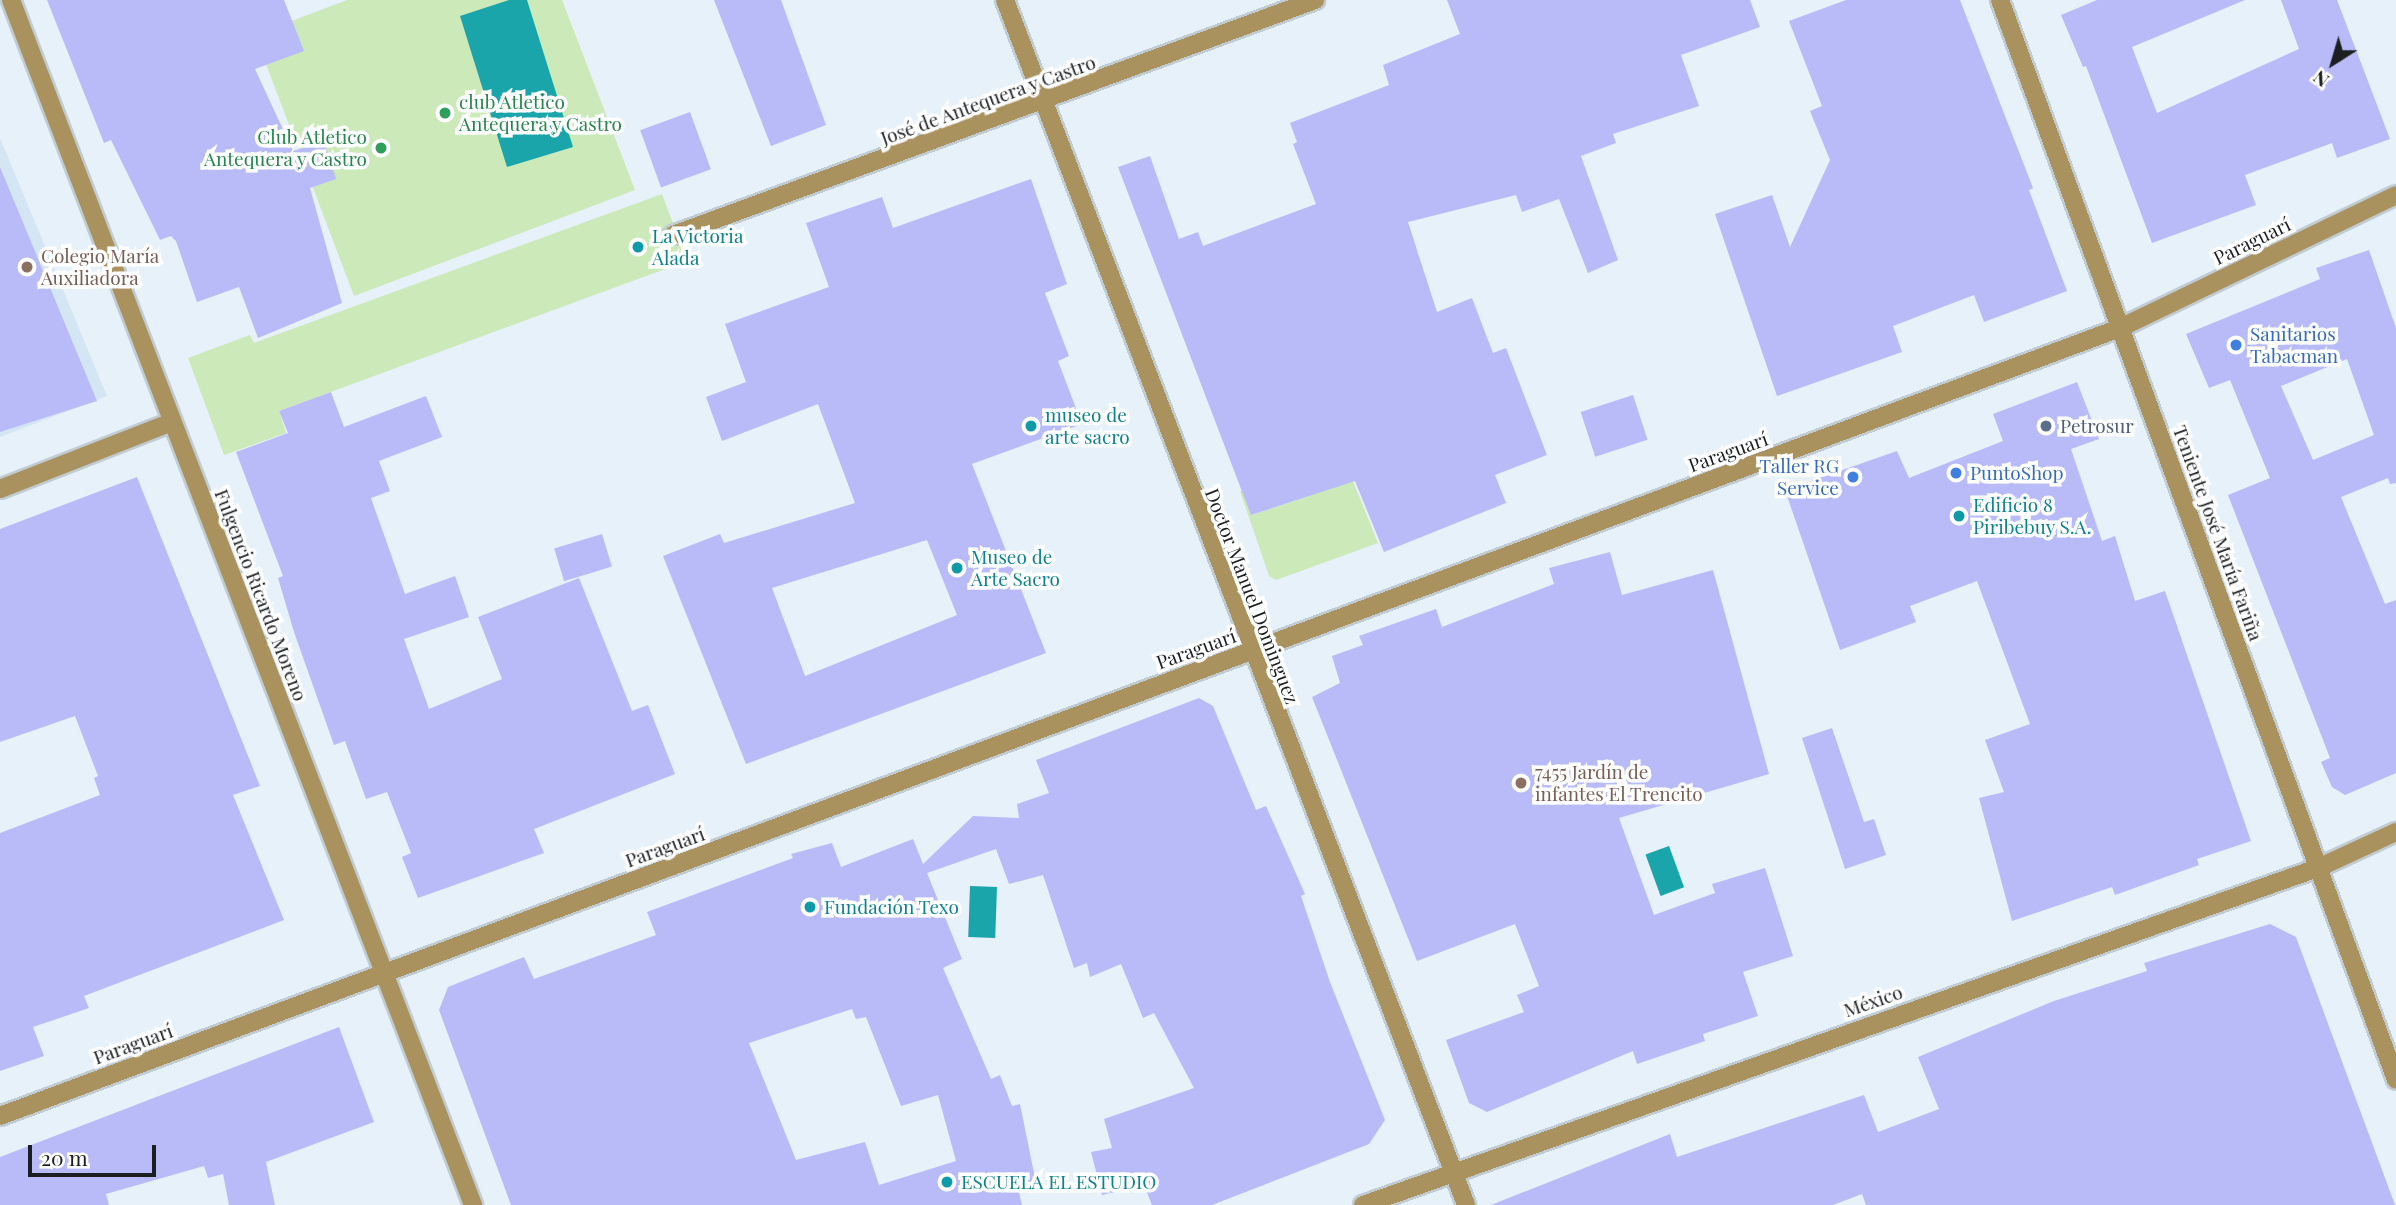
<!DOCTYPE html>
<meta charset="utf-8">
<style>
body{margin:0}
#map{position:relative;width:2396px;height:1205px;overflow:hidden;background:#e6f1f9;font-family:"Playfair Display",serif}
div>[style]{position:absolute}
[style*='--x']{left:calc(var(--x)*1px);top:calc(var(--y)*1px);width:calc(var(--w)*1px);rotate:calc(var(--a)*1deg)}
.built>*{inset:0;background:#d4e5f3}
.green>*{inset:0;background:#cbe9b9}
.water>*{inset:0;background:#19a5aa;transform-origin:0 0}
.building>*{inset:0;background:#b9bbf9;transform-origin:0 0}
.roads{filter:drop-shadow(2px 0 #c1cbd2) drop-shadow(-2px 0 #c1cbd2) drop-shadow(0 2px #c1cbd2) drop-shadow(0 -2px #c1cbd2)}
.minor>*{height:18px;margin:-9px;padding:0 9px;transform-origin:9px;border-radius:9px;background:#a9925e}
.dots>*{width:19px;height:19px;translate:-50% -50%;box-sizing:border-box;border:4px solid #fff;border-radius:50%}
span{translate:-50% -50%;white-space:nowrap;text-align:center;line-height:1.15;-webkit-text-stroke:7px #fff;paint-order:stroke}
.street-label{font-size:19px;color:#1b1f22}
.leisure-label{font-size:19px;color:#27864d}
.left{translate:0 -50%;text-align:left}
.right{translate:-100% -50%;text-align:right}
.culture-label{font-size:19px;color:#0d838f}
.education-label{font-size:19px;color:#785e54}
.shop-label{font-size:19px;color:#366cbe}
.service-label{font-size:19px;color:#4e5e75}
.north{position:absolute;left:2298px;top:28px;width:70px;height:70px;-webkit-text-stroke:5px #fff;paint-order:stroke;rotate:217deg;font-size:19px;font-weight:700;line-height:28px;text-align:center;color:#1b1f22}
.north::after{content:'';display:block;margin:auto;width:24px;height:32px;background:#1b1f22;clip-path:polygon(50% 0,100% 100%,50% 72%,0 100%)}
.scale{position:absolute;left:28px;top:1145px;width:128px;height:32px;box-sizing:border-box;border:4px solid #1b1f22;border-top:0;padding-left:9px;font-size:21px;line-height:24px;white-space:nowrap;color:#1b1f22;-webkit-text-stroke:5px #fff;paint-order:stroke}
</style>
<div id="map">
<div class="built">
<div style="clip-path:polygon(0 138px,107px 396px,0 437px)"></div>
</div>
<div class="green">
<div style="clip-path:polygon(347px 0,562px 0,635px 190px,354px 296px,255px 35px)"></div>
<div style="clip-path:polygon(662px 194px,687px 261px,279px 411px,286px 433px,224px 455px,188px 358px,250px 335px,254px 343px)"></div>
<div style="clip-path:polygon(1335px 437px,1378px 543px,1276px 580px,1269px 576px,1240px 491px,1243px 490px,1252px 515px,1309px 496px)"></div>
</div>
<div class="water">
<div style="clip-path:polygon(509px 0,527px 0,573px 147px,507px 167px,460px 16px)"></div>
<div style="left:1669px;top:846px;width:44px;height:25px;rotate:70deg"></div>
<div style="left:970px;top:886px;width:27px;height:51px;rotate:2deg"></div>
</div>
<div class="building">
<div style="clip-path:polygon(47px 0,284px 0,304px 51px,255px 69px,293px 151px,324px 141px,336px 179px,310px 188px,342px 303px,258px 338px,239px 287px,197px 302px,176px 241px,171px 236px,160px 240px,111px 140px,104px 143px)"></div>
<div style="clip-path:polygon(714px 0,781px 0,826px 125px,771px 146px)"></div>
<div style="clip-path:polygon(1447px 0,1750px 0,1760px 27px,1681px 55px,1699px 106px,1613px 134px,1616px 143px,1581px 156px,1618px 260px,1588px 273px,1559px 199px,1522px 212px,1516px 195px,1408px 222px,1437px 312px,1472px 298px,1493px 353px,1506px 348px,1547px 455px,1495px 475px,1506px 503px,1384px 552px,1355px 481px,1251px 515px,1118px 167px,1150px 156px,1179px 239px,1198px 232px,1203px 246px,1316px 204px,1293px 144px,1297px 142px,1290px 123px,1389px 85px,1383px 65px,1460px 34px)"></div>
<div style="clip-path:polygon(1846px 0,1960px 0,2033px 188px,2029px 190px,2067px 291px,1984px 322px,1974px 295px,1893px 326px,1902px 352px,1777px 396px,1715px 214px,1772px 195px,1790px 247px,1830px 160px,1810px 111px,1822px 106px,1789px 21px)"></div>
<div style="clip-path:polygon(2097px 0,2245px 0,2132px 47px,2157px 113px,2299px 49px,2281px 0,2337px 0,2390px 139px,2337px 158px,2332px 143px,2245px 175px,2256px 205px,2152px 243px,2086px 66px,2083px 67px,2061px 15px)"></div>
<div style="left:690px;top:112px;width:61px;height:53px;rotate:70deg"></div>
<div style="clip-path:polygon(0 167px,97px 401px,0 432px)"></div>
<div style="clip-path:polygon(evenodd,1031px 179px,1067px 284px,1045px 293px,1069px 356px,1058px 361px,1082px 424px,972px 464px,1046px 653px,746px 764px,663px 556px,720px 534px,724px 543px,855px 503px,818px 404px,722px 441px,706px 397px,746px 382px,725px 324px,829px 287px,806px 223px,882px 197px,893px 228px,1031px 179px,927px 540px,957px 615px,805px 676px,772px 588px,927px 540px)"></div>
<div style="clip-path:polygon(evenodd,2369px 250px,2396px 328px,2396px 483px,2390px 484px,2388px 478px,2341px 497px,2385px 604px,2396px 600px,2396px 773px,2345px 795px,2332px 787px,2321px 762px,2330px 758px,2228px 495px,2270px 478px,2230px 380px,2209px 388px,2186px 334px,2320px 279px,2316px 268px,2369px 250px,2347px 359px,2374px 435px,2313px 460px,2281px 386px,2347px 359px)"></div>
<div style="clip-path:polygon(2077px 382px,2099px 439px,2071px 449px,2102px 541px,2115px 536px,2135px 601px,2165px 591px,2251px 841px,2197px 859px,2199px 865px,2115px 895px,2112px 887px,2012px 921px,1979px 798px,2004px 792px,1985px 740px,2030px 724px,1977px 581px,1910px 606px,1916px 622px,1840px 650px,1785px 490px,1897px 451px,1909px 478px,2003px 441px,1993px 414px)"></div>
<div style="clip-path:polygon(331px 392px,344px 427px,426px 396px,442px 437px,379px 461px,390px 491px,371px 498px,405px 594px,455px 576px,469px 617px,404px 639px,429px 709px,502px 679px,478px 617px,579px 578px,632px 711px,648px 705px,675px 774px,534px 829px,544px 853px,418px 898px,402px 857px,411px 853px,387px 792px,366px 799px,345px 741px,334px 745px,294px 632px,278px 578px,283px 576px,236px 452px,288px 433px,279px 411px)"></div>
<div style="left:1633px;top:395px;width:47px;height:55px;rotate:72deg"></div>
<div style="clip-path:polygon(137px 477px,260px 786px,233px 795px,284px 920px,84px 996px,89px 1008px,33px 1027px,44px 1056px,0 1071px,0 833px,100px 795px,94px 778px,98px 776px,75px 716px,0 742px,0 529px)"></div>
<div style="left:602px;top:534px;width:34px;height:50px;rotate:73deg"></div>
<div style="clip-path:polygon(1610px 552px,1622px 595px,1713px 570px,1769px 774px,1619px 818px,1654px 915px,1715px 893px,1712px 884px,1765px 868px,1793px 956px,1743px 972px,1758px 1016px,1703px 1034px,1705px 1041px,1637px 1064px,1633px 1051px,1487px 1112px,1469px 1103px,1446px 1040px,1524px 1012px,1517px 995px,1539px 986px,1515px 924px,1417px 961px,1312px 697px,1340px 683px,1332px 656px,1363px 645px,1359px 636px,1436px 609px,1442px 627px,1554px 584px,1549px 568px)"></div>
<div style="clip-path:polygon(evenodd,1199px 698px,1213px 706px,1256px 810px,1266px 806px,1305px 894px,1301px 896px,1330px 982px,1385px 1120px,1369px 1144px,1212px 1205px,1152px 1205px,1144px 1185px,1102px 1195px,1091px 1152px,1112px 1148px,1104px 1119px,1194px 1088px,1154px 1013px,1143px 1018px,1121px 964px,1090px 977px,1087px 963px,1074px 968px,1043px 875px,1009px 884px,996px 849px,927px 873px,962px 959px,943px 968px,991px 1079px,1000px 1075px,1012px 1106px,1020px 1104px,1036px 1183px,1018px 1188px,1022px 1205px,511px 1205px,439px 1010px,448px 987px,524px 957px,534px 979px,656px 935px,647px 912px,793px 858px,791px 854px,832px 843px,841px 867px,913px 839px,923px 864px,973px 816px,1019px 818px,1017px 804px,1049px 793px,1036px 760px,1199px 698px,852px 1009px,856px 1019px,866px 1017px,901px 1106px,938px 1095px,956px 1161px,879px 1185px,865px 1142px,796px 1160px,749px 1043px,852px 1009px)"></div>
<div style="clip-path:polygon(1832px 728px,1864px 822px,1874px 819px,1886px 855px,1845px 869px,1802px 738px)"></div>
<div style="clip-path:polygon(2270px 924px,2296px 937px,2395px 1205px,1866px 1205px,1862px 1194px,1833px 1205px,1491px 1205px,1670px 1134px,1677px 1157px,1864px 1095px,1878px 1132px,1939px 1109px,1918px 1057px,2054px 1001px,2147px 971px,2144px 963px)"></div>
<div style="clip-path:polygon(339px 1027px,374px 1122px,266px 1162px,275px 1205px,229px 1205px,223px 1174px,208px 1178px,204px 1166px,106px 1194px,109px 1205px,0 1205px,0 1157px)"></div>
</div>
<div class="roads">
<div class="minor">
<div style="--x:11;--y:0;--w:1291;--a:69.02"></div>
<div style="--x:1005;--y:0;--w:1290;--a:69.06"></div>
<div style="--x:2000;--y:0;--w:1150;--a:69.86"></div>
<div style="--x:673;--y:235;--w:684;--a:-20.1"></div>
<div style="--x:0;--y:489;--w:185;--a:-21.3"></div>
<div style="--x:0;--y:1116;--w:2262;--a:-20.39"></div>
<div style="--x:2120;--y:328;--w:306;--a:-25.7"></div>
<div style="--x:1363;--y:1205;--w:1013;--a:-19.44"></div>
<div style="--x:2318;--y:868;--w:86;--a:-24.8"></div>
</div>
</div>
<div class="dots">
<div style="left:445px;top:113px;background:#2e9e5b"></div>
<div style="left:381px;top:148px;background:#2e9e5b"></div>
<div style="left:638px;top:247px;background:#0f9aa8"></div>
<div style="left:27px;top:267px;background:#8d6e63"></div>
<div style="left:2236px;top:345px;background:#3f7fe0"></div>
<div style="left:1031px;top:426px;background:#0f9aa8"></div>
<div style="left:2046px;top:426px;background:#5c6f8a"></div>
<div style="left:1956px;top:473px;background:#3f7fe0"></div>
<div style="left:1853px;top:477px;background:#3f7fe0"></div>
<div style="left:1959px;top:516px;background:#0f9aa8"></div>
<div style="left:957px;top:568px;background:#0f9aa8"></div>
<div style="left:1521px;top:783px;background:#8d6e63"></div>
<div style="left:810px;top:907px;background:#0f9aa8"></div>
<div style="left:947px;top:1182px;background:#0f9aa8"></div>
</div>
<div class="street-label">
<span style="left:988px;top:100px;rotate:-20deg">José de Antequera y Castro</span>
<span style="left:2252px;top:241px;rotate:-26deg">Paraguarí</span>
<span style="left:1728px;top:452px;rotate:-20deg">Paraguarí</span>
<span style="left:2218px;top:533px;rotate:70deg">Teniente José María Fariña</span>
<span style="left:261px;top:595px;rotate:69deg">Fulgencio Ricardo Moreno</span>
<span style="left:1252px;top:596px;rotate:69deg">Doctor Manuel Dominguez</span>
<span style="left:1196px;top:649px;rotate:-20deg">Paraguarí</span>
<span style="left:665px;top:847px;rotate:-20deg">Paraguarí</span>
<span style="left:1873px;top:1001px;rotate:-19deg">México</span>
<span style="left:133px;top:1044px;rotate:-20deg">Paraguarí</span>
</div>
<div class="leisure-label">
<span class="left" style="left:459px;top:113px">club Atletico<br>Antequera y Castro</span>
<span class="right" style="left:367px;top:148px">Club Atletico<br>Antequera y Castro</span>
</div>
<div class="culture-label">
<span class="left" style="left:652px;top:247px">La Victoria<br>Alada</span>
<span class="left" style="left:1045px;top:426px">museo de<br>arte sacro</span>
<span class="left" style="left:1973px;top:516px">Edificio 8<br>Piribebuy S.A.</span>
<span class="left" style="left:971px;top:568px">Museo de<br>Arte Sacro</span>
<span class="left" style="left:824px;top:907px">Fundación Texo</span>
<span class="left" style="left:961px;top:1182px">ESCUELA EL ESTUDIO</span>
</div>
<div class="education-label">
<span class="left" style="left:41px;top:267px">Colegio María<br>Auxiliadora</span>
<span class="left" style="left:1535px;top:783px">7455 Jardín de<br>infantes El Trencito</span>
</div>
<div class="shop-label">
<span class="left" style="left:2250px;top:345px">Sanitarios<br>Tabacman</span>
<span class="right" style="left:1839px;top:477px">Taller RG<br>Service</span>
<span class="left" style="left:1970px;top:473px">PuntoShop</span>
</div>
<div class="service-label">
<span class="left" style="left:2060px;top:426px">Petrosur</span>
</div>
<div class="north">N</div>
<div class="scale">20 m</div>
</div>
